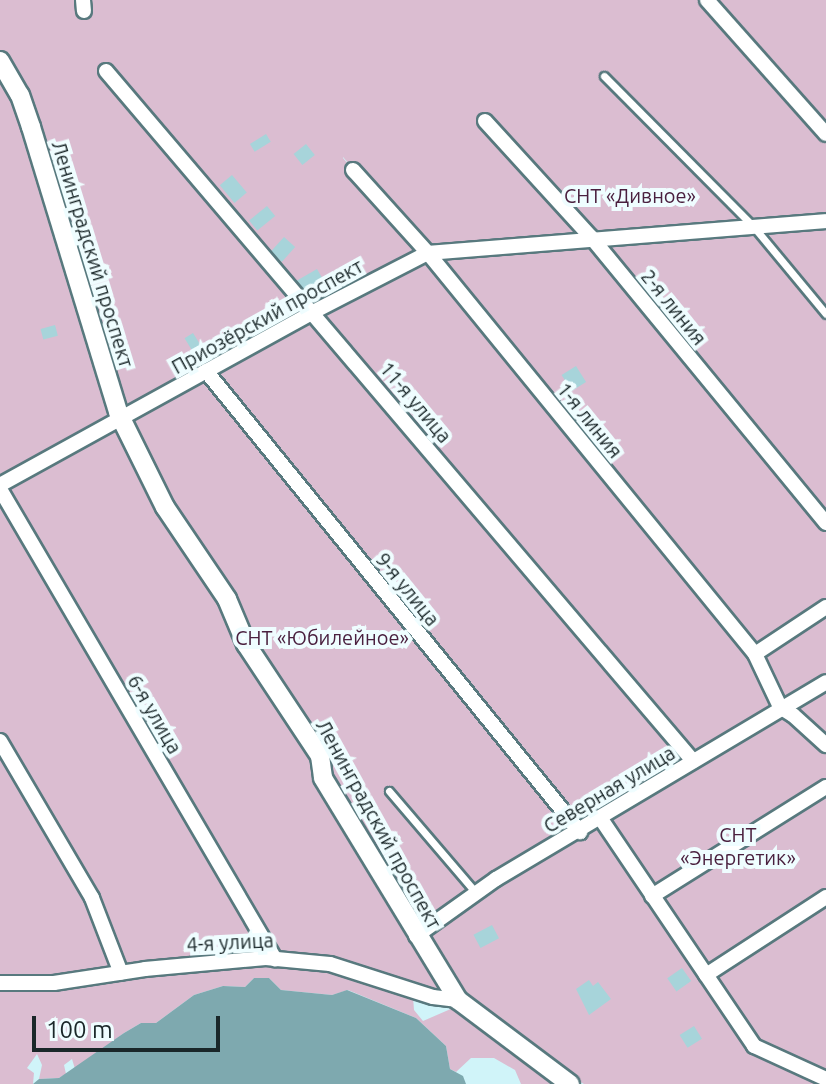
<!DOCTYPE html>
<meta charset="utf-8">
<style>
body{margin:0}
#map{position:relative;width:826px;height:1084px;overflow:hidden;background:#d0f4f9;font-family:Ubuntu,sans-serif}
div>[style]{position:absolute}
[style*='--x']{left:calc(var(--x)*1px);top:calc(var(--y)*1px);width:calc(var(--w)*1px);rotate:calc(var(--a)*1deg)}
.green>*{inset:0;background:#dbbdd1}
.water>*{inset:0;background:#7ea9af}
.building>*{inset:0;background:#a7d4da;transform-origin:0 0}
.roads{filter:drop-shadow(2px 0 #58797e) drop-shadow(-2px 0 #58797e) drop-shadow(0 2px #58797e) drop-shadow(0 -2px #58797e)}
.service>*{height:7px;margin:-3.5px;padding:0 3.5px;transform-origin:3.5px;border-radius:3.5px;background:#fff}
.minor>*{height:14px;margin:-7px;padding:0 7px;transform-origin:7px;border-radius:7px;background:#fff}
.tertiary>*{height:18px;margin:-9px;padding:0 9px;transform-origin:9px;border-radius:9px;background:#fff}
span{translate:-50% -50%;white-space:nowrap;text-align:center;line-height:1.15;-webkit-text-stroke:8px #effdff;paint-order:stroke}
.park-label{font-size:20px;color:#4a203f}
.street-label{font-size:20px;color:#1a2729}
.scale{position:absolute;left:32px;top:1016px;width:188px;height:36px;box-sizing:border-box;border:4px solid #1a2729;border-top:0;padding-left:10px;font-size:24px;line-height:28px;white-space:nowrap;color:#1a2729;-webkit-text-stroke:6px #effdff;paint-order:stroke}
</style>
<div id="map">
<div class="green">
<div style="clip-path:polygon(evenodd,0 0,826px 0,826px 1084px,584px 1084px,513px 1044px,458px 1000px,413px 997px,414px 1010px,423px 1021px,453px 1008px,459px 1009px,521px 1061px,560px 1084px,521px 1084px,515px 1070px,494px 1058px,471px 1058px,456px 1072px,450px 1069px,446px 1046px,416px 1018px,348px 990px,332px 995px,281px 990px,269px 978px,254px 978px,245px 987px,223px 986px,194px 995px,156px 1023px,141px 1023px,124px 1033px,75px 1069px,72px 1059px,64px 1065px,66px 1074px,59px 1078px,39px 1079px,42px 1065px,37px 1054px,27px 1068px,34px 1073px,33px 1084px,0 1084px,0 984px,34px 990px,47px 986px,13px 985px,0 979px,0 0,343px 157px,758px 648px,755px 654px,343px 158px,343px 157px)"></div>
</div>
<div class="water">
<div style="clip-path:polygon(254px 978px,269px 978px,281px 990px,332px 995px,347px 990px,416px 1018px,446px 1046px,450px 1069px,463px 1076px,466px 1084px,33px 1084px,39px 1079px,59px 1078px,124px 1033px,141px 1023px,156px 1023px,194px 995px,223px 986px,245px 987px)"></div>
</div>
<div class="building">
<div style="left:266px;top:134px;width:9px;height:19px;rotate:58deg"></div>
<div style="left:306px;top:144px;width:14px;height:16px;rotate:51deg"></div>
<div style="left:232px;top:175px;width:23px;height:16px;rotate:50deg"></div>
<div style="left:267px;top:206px;width:13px;height:23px;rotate:51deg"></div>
<div style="left:284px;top:237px;width:15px;height:20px;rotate:42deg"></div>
<div style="left:317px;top:269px;width:14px;height:24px;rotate:60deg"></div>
<div style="left:55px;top:325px;width:11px;height:15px;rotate:75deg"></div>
<div style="left:193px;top:333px;width:15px;height:10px;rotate:58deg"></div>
<div style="left:576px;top:366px;width:19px;height:17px;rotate:58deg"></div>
<div style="left:492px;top:925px;width:15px;height:21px;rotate:62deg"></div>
<div style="left:682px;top:968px;width:16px;height:18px;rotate:55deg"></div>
<div style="clip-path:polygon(589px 980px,593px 986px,598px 982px,611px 999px,589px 1015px,576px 989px)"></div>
<div style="left:694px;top:1026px;width:15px;height:17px;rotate:58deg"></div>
</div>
<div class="roads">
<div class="service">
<div style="--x:604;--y:76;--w:211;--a:45.2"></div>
<div style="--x:753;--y:226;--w:114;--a:50.3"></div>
<div style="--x:389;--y:791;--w:134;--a:49.5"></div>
</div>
<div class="minor">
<div style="--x:83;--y:0;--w:11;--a:85"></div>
<div style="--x:707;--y:0;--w:179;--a:48.4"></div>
<div style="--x:106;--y:71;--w:906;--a:49.61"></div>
<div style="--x:485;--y:121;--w:157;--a:47.6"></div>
<div style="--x:591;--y:237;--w:370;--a:50.6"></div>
<div style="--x:353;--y:170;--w:112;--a:47.9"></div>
<div style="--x:428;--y:253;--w:517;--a:50.8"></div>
<div style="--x:755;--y:654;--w:59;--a:64.7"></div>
<div style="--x:780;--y:707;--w:15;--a:32"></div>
<div style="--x:793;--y:715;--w:45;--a:42.3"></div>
<div style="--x:206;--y:371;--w:594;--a:50.95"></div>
<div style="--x:0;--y:485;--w:358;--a:-28.9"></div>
<div style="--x:313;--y:312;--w:129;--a:-27.2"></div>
<div style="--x:428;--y:253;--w:399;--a:-4.6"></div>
<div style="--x:0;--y:489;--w:545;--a:59.67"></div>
<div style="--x:755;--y:654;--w:85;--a:-33.5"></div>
<div style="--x:0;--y:741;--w:182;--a:59.6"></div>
<div style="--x:92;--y:898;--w:80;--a:68.9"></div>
<div style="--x:601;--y:819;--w:274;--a:56"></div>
<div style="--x:754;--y:1046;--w:79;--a:24.6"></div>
<div style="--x:652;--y:896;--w:205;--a:-32.1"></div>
<div style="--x:416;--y:936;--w:98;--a:-35.5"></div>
<div style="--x:496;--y:879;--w:384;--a:-30.8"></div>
<div style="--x:706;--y:975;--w:143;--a:-33"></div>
<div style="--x:0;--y:983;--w:54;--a:0"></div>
<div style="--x:54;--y:983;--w:92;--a:-8.7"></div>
<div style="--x:145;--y:969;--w:121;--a:-5.2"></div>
<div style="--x:266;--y:958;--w:64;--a:5.4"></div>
<div style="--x:330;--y:964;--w:108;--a:17.8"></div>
<div style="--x:433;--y:997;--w:25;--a:7"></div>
</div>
<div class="tertiary">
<div style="--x:0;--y:61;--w:39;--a:60"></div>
<div style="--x:20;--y:95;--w:34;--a:71"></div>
<div style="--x:31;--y:127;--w:298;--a:73"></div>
<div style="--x:118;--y:412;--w:106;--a:63.7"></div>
<div style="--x:165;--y:507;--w:111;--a:56"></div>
<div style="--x:227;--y:599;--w:49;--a:67.1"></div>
<div style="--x:246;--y:644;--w:134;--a:56.5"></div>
<div style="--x:320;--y:756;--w:22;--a:82"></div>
<div style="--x:323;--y:778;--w:260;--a:58.7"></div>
<div style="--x:458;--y:1000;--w:140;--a:36.9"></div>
</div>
</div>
<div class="park-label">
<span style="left:630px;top:195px">СНТ «Дивное»</span>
<span style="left:322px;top:637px">СНТ «Юбилейное»</span>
<span style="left:738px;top:846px">СНТ<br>«Энергетик»</span>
</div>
<div class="street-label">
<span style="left:93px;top:254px;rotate:73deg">Ленинградский проспект</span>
<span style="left:674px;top:307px;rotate:51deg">2-я линия</span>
<span style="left:267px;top:316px;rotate:-29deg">Приозёрский проспект</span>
<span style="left:416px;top:402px;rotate:50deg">11-я улица</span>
<span style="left:590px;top:420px;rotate:51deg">1-я линия</span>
<span style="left:408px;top:589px;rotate:51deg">9-я улица</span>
<span style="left:155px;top:714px;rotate:60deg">6-я улица</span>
<span style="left:609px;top:789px;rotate:-31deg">Северная улица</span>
<span style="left:379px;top:824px;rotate:61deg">Ленинградский проспект</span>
<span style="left:230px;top:942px;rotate:-3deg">4-я улица</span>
</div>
<div class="scale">100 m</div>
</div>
